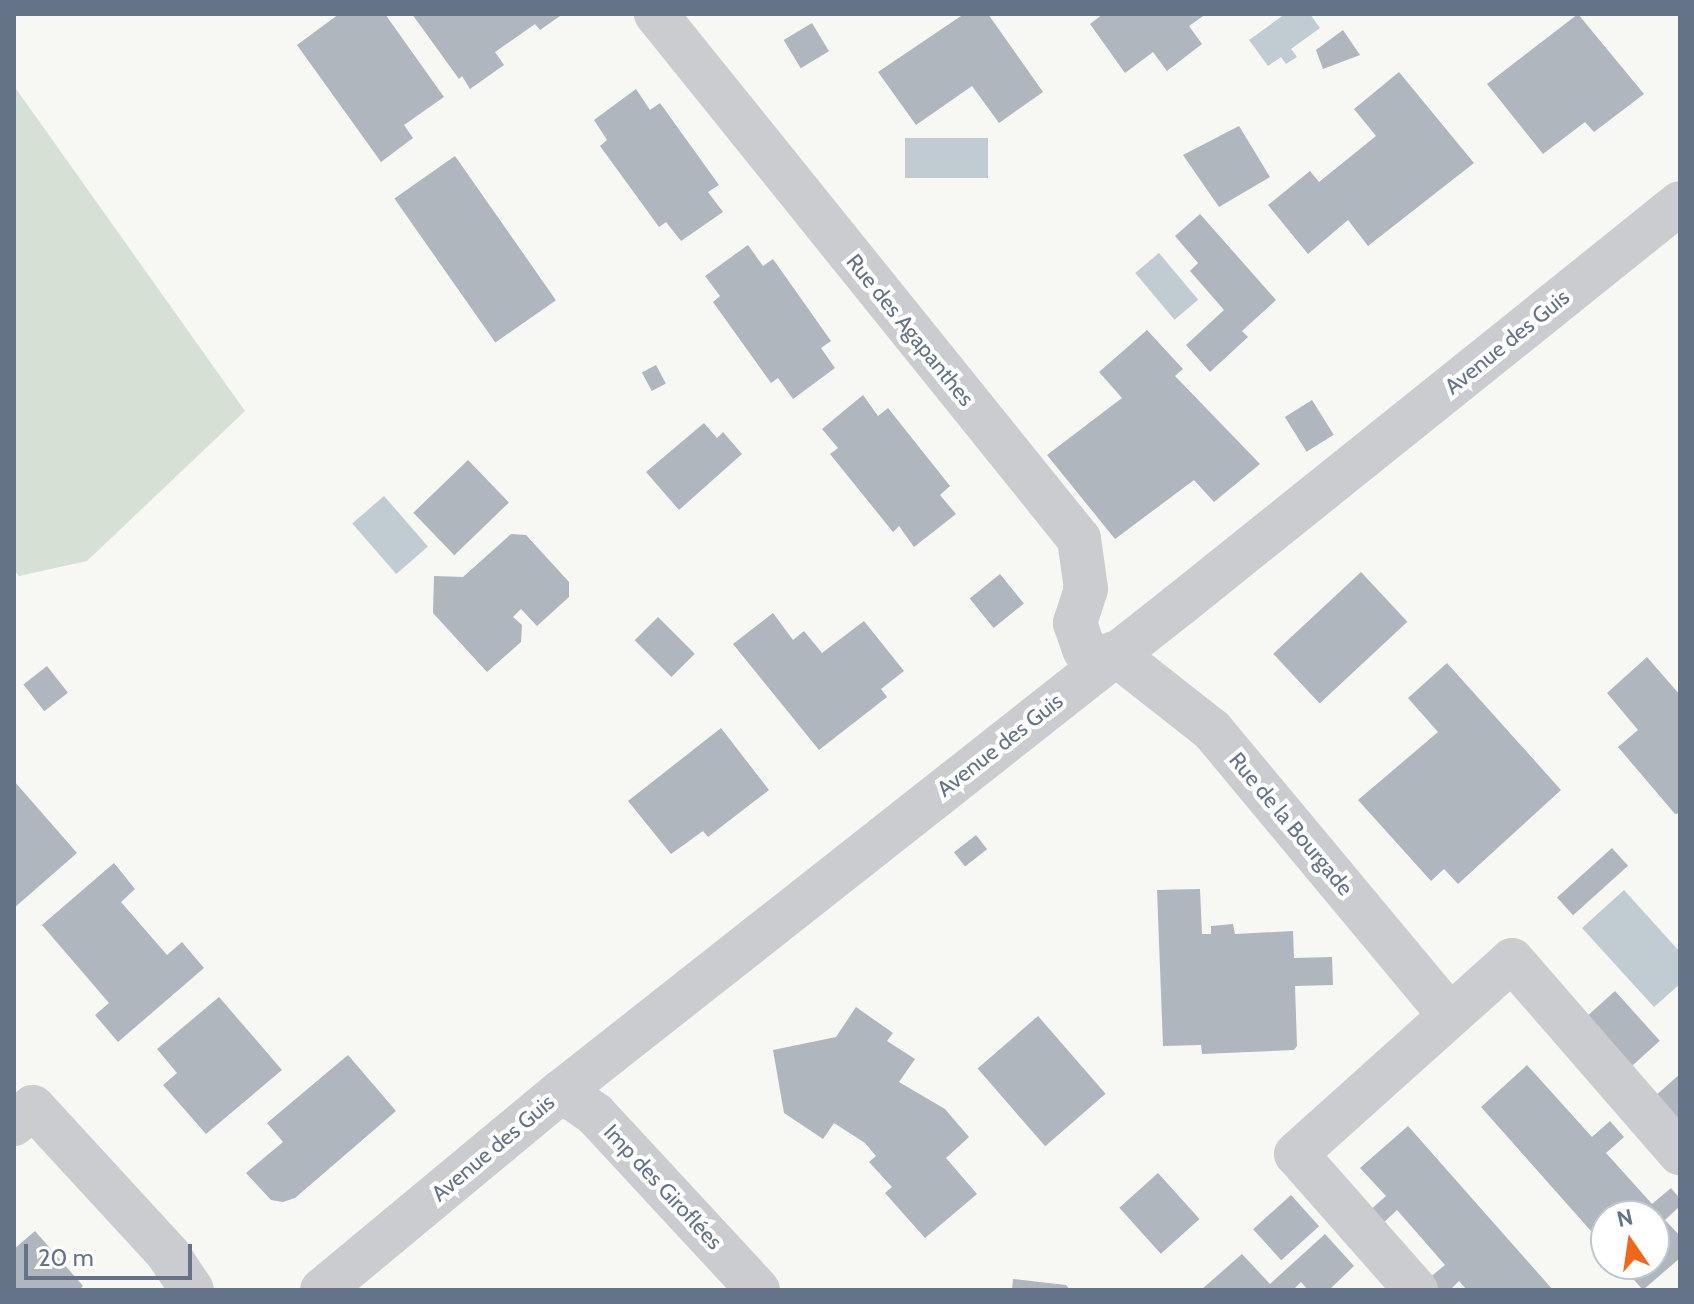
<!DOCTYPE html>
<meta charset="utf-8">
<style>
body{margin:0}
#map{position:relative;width:1694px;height:1304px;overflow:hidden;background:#f7f7f4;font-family:Cabin,sans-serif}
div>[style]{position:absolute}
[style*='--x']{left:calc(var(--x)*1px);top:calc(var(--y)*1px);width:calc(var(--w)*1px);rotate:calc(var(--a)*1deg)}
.green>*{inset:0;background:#d7e0d5}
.water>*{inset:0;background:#c1cbd2;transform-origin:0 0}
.building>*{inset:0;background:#b0b6be;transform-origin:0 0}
.minor>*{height:44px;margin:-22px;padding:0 22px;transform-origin:22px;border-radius:22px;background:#caccd0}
span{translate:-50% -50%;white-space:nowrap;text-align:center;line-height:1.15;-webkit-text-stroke:8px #fff;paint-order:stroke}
.street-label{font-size:22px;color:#647388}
.frame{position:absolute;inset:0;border:16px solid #647388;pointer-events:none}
.north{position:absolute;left:1590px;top:1200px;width:80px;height:80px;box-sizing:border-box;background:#fff;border:2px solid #c1c7cf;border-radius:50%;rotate:347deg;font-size:22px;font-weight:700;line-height:32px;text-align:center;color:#647388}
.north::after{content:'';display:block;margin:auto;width:28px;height:36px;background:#f1671a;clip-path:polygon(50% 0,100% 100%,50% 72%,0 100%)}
.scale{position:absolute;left:24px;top:1244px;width:168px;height:36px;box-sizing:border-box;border:4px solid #647388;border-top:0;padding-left:10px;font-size:24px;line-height:28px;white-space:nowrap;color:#647388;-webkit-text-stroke:6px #fff;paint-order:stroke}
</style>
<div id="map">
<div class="green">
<div style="clip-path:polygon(14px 86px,245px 411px,87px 561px,19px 576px,14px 570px)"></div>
</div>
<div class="water">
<div style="clip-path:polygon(1285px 14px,1310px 14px,1320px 28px,1291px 49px,1297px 57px,1286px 64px,1281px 57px,1268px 66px,1249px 40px)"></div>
<div style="left:905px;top:138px;width:83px;height:40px"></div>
<div style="left:1159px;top:253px;width:61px;height:31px;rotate:50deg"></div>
<div style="left:384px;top:496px;width:67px;height:42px;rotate:49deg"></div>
<div style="clip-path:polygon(1624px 890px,1680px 952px,1680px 984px,1654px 1007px,1582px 928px)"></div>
</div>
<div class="building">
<div style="clip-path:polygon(339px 14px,385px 14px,444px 97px,404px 125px,413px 138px,381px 162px,297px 45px)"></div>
<div style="clip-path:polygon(412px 14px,563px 14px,540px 30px,535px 24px,495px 52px,504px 65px,470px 89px,462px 76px,459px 79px)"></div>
<div style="clip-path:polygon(964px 14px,988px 14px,1043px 92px,999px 123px,972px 86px,916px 125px,878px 72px)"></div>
<div style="clip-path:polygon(1103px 14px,1206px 14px,1189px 26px,1202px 44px,1167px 71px,1153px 52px,1125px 73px,1090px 24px)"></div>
<div style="clip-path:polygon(1578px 14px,1644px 94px,1594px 132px,1585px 122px,1543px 154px,1487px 84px)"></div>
<div style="left:812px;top:23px;width:33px;height:33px;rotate:59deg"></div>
<div style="clip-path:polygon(1343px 30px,1360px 55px,1323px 69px,1316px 50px)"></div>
<div style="clip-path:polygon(1399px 72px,1474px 163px,1368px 246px,1348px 220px,1308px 254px,1268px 205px,1310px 171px,1319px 182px,1376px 136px,1354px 109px)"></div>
<div style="clip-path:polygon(636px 89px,650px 110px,660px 103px,719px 185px,708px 192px,723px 212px,681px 241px,666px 222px,659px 227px,600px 146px,607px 140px,594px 120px)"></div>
<div style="clip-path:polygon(1239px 126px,1270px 177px,1219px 207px,1183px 155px)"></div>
<div style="left:455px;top:156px;width:176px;height:74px;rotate:55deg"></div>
<div style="clip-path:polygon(1200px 214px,1276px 300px,1242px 331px,1248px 337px,1210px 372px,1186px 345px,1224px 310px,1190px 271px,1198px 263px,1175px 236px)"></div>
<div style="clip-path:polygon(748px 245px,763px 266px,773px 259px,831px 341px,821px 348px,835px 368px,793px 399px,778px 378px,771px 383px,713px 302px,720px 296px,705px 276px)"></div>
<div style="clip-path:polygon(1147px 330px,1183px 369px,1175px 376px,1260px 464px,1214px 502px,1194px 480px,1115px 539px,1047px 455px,1122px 398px,1099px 372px)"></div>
<div style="left:656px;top:365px;width:21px;height:16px;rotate:62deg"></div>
<div style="clip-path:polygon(863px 395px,878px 416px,888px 408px,950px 486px,940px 495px,956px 514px,914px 547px,899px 526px,893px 532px,830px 454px,838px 448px,822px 429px)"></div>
<div style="left:1312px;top:400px;width:41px;height:32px;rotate:58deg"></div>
<div style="clip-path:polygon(704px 423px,717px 438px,723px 432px,742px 454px,679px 510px,646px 472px)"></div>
<div style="left:468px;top:460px;width:59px;height:76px;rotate:46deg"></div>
<div style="clip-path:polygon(511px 534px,526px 535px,569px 582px,569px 597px,537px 626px,521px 609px,513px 617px,522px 625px,521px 642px,487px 672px,433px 613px,434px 576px,463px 577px)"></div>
<div style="left:1361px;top:572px;width:68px;height:120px;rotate:47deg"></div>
<div style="left:1000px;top:574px;width:38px;height:39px;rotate:51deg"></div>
<div style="clip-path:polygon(773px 613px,793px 640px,804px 631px,822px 653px,864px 621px,904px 671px,881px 689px,887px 697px,819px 750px,733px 644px)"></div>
<div style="left:658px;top:617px;width:52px;height:33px;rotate:45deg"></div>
<div style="clip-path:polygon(1647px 657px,1680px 695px,1680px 813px,1675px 814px,1618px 747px,1638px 730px,1607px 693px)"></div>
<div style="clip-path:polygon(1447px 663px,1561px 790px,1458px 884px,1444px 869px,1431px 881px,1358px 800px,1438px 732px,1408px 698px)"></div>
<div style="left:47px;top:666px;width:34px;height:30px;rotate:52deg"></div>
<div style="clip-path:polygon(721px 728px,769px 790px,708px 837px,703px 831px,671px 854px,628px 801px)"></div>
<div style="clip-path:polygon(14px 781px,77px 853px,14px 908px)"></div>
<div style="left:976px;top:835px;width:18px;height:28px;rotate:52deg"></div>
<div style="left:1612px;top:848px;width:24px;height:74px;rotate:48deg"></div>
<div style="clip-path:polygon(114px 863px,135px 889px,121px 902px,167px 955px,182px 942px,204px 968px,118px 1042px,95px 1015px,109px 1003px,42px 925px)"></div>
<div style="clip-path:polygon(1200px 889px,1202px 934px,1211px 934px,1211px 926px,1233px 924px,1235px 934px,1293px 931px,1294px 958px,1332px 957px,1333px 985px,1295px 986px,1297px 1046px,1294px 1050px,1202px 1054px,1201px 1045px,1163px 1046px,1157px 890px)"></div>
<div style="left:1615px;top:991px;width:67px;height:41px;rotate:48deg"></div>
<div style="clip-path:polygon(219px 997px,282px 1070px,206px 1134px,163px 1085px,177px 1073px,157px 1049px)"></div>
<div style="clip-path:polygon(856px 1007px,893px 1033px,887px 1041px,915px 1059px,899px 1082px,945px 1109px,969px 1137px,946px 1158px,977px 1194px,925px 1238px,885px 1193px,892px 1187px,869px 1162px,876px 1156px,865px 1143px,834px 1123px,823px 1139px,784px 1113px,773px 1050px,836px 1037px)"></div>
<div style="left:1038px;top:1016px;width:103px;height:80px;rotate:49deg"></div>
<div style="clip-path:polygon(348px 1055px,396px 1111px,295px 1198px,283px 1202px,271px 1200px,246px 1173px,283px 1142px,267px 1123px)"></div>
<div style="clip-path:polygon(1527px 1065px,1592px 1137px,1610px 1121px,1624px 1137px,1606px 1153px,1652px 1204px,1671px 1188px,1680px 1199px,1680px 1206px,1665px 1220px,1680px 1236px,1680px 1258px,1643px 1290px,1620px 1264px,1654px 1264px,1654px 1216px,1606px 1216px,1606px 1248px,1481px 1107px)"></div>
<div style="clip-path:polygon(1680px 1074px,1680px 1126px,1654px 1097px)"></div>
<div style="clip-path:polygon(1408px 1126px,1553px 1290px,1467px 1290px,1459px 1281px,1450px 1290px,1437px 1290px,1428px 1279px,1445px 1265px,1397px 1210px,1380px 1226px,1368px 1212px,1386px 1196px,1360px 1168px)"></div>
<div style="left:1158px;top:1173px;width:62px;height:52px;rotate:48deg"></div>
<div style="left:1291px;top:1195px;width:42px;height:51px;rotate:48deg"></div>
<div style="clip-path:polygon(35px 1231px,83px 1286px,79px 1290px,14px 1290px,14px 1249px)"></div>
<div style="clip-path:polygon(1325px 1234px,1354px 1266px,1329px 1290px,1308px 1290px,1301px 1282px,1293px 1290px,1201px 1290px,1242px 1254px,1270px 1284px)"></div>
<div style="clip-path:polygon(1013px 1279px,1066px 1285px,1070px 1290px,1012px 1290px)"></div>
</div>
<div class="minor">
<div style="--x:656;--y:14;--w:674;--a:51.14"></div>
<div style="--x:1079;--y:539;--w:50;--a:82"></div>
<div style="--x:1086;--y:589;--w:36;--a:108"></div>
<div style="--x:1075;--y:623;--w:28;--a:71"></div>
<div style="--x:1084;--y:649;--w:23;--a:47"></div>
<div style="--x:1114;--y:653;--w:125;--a:38.2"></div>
<div style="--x:1212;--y:730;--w:370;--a:50.2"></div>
<div style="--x:562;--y:1091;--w:40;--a:34.9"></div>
<div style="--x:595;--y:1114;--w:240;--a:47.2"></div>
<div style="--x:14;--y:1124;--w:25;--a:-42"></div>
<div style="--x:33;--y:1107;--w:200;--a:47.4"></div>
<div style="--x:168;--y:1254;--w:43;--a:56.3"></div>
<div style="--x:322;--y:1290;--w:312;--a:-39.7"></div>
<div style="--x:562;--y:1091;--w:785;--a:-38.23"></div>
<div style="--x:1179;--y:605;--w:642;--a:-38.74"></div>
<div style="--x:1416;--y:1290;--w:181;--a:-131.4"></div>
<div style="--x:1296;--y:1154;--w:290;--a:-41.9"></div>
<div style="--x:1512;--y:960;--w:256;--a:49"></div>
</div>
<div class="street-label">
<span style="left:910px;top:330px;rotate:51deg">Rue des Agapanthes</span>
<span style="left:1507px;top:342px;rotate:-39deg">Avenue des Guis</span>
<span style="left:1000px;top:745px;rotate:-38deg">Avenue des Guis</span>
<span style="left:1291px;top:824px;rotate:50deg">Rue de la Bourgade</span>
<span style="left:493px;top:1148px;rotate:-40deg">Avenue des Guis</span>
<span style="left:663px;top:1187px;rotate:47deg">Imp des Giroflées</span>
</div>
<div class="frame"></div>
<div class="north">N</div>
<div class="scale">20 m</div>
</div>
